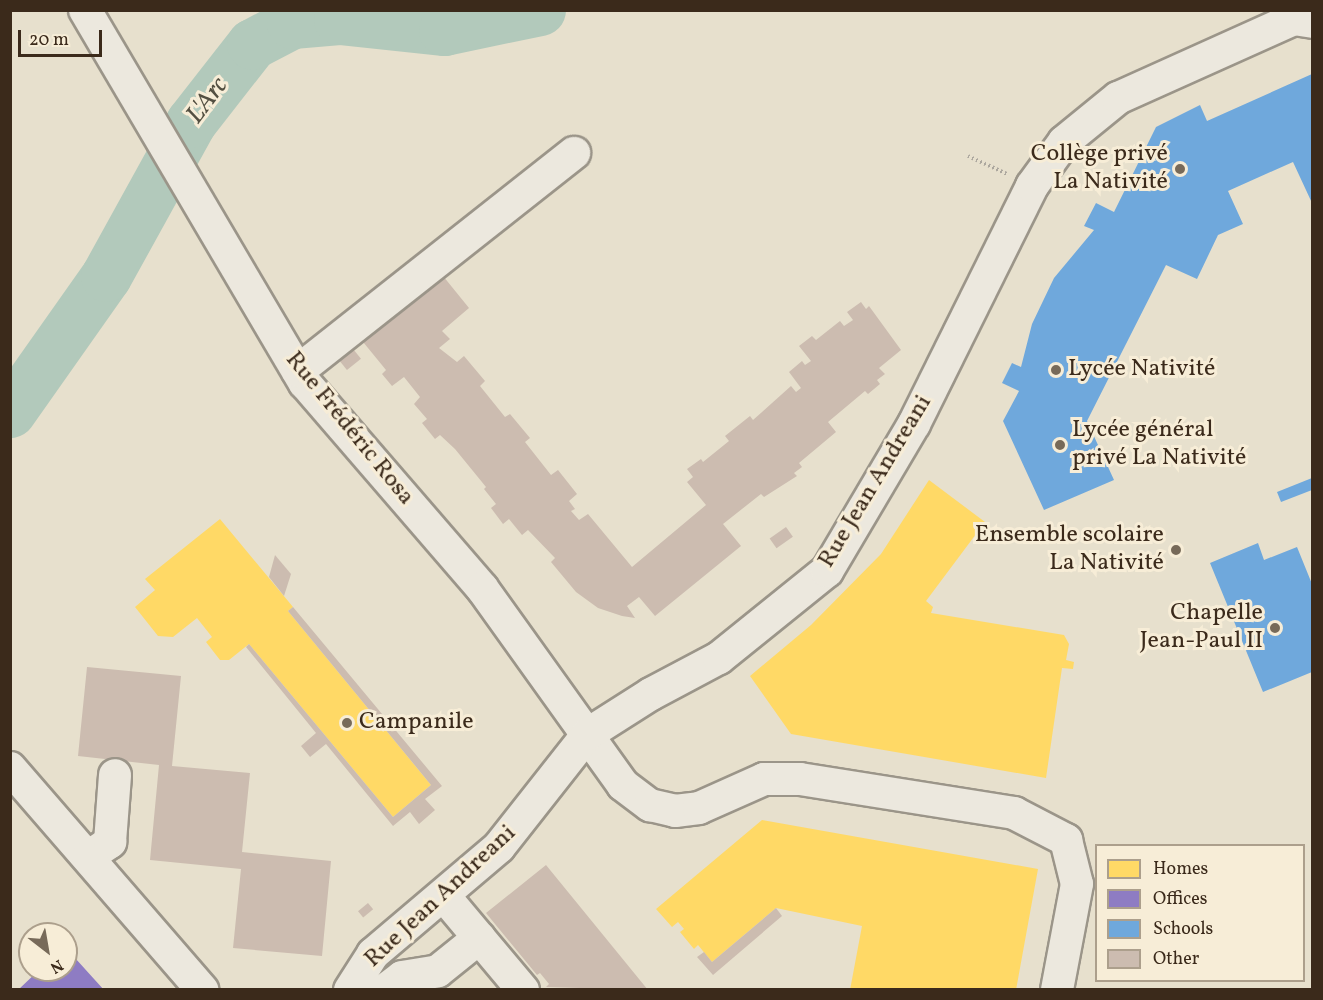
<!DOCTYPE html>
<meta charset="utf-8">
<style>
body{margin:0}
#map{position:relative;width:1323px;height:1000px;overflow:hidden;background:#e7e0cd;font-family:Vollkorn,serif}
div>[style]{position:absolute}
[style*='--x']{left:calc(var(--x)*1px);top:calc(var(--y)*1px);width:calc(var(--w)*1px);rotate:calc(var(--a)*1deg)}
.homes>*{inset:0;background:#ffd966}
.offices>*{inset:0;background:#8e7cc3}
.schools>*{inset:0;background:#6fa8dc}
.river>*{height:51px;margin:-25.5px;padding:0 25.5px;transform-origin:25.5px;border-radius:25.5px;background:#b2c9bb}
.building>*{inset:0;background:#ccbcb0;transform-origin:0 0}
.path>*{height:4px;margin-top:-2px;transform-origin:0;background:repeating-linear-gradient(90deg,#aca79e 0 1.5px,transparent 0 4.5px)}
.roads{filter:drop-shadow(2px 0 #9b9589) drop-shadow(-2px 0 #9b9589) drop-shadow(0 2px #9b9589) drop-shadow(0 -2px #9b9589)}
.minor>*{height:32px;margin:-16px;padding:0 16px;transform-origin:16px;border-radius:16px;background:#ece8de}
.dots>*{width:16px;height:16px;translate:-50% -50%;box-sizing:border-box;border:3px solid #f7edd7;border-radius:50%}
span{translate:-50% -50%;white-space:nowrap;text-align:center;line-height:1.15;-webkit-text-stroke:6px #f7edd7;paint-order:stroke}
.poi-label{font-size:24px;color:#3b2a1b}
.right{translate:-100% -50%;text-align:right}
.left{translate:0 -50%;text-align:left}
.street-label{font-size:24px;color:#3b2a1b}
.water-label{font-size:26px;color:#534f41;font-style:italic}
.frame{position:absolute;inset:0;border:12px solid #3b2a1b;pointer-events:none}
.legend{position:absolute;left:1095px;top:844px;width:210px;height:138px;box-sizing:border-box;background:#f7edd7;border:2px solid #ac9f8c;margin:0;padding:8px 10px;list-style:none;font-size:18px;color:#3b2a1b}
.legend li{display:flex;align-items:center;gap:12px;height:30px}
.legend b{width:30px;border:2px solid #ac9f8c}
.north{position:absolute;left:18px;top:922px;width:60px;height:60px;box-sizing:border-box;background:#f7edd7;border:2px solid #ac9f8c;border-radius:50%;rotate:149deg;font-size:16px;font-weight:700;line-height:24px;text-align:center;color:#3b2a1b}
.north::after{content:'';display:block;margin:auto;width:21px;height:27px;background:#776a59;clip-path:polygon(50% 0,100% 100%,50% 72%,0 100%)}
.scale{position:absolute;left:18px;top:30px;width:84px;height:27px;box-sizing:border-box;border:3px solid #3b2a1b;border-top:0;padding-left:8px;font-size:18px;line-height:21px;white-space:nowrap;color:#3b2a1b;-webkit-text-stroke:4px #f7edd7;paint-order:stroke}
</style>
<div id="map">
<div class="homes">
<div style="clip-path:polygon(929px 480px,985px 522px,926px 601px,933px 607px,931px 613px,1064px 635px,1069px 644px,1066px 660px,1074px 662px,1073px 669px,1062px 668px,1046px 778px,791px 734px,750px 676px,811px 625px,881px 554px)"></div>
<div style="clip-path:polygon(220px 519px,293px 607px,288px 611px,431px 785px,393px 817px,249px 644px,229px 660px,220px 660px,206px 642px,212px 637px,197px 618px,173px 637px,158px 636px,135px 607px,155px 590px,145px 579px)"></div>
<div style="clip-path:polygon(762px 820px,1038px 869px,1016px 990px,850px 990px,862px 926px,776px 908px,712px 962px,698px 945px,694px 949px,680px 932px,684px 929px,678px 922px,672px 927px,656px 909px)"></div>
</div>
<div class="offices">
<div style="clip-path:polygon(66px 948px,104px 990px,18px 990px,39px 970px,66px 970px)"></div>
</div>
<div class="schools">
<div style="clip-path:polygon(1312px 74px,1312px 203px,1293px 162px,1228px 191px,1243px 224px,1218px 235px,1197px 279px,1166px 265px,1087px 421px,1114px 480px,1044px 510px,1003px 421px,1019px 391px,1002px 383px,1012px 363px,1021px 367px,1032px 324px,1054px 278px,1094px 230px,1084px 226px,1096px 203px,1114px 212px,1156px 127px,1200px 105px,1207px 121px)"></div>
<div style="clip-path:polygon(1312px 478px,1312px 490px,1281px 502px,1277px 492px)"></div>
<div style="clip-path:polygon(1258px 543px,1264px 560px,1297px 547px,1312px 584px,1312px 672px,1263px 692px,1210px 563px)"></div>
</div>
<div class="river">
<div style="--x:10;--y:412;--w:166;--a:-54.8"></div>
<div style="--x:106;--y:276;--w:176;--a:-61.1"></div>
<div style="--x:191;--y:122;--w:99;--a:-52"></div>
<div style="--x:252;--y:44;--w:45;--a:-27.7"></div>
<div style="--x:292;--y:23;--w:47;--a:-4.9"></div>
<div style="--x:339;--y:19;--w:106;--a:6"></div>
<div style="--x:444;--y:30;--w:98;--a:-11.8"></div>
</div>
<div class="building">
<div style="clip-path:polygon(439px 271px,469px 308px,442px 331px,450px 339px,439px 348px,457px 362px,464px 356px,485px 381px,480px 386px,505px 417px,510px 414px,530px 438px,525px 442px,551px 475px,558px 470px,577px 494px,569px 501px,575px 509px,571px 511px,579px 520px,588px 514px,632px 567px,706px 505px,687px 482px,693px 477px,687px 469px,701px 459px,703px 462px,729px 441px,725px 436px,750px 416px,753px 420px,791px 386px,796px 392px,801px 388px,789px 372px,802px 361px,805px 365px,811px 361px,799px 346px,812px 336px,816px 340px,840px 321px,844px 326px,853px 320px,847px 312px,861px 302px,866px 309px,869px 306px,901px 350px,879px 368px,885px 374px,877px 380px,880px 384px,868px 394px,865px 391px,828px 422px,836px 432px,799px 463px,802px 467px,794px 473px,797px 476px,764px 497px,761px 494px,723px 524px,741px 546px,655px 616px,639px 597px,627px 606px,635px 618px,622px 616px,598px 608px,576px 592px,551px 562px,555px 558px,528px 530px,522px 535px,509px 519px,503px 524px,491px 508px,496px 504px,484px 489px,486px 487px,455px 449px,440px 435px,435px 439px,422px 423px,427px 419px,414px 404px,420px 397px,404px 377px,392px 386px,382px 374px,386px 370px,359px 337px)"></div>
<div style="left:349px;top:344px;width:19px;height:18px;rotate:51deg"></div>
<div style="left:786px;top:527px;width:12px;height:20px;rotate:55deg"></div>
<div style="clip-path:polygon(275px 555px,291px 574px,284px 596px,269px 577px)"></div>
<div style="clip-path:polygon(293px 607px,442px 786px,425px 799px,435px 810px,419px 824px,410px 812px,393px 826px,326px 744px,310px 757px,301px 746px,316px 733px,246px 647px,249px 644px,393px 817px,431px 785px,288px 611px)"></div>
<div style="clip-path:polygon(87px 667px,181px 676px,172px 766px,250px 773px,242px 852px,331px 861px,322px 956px,233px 948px,241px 869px,150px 860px,159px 765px,78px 756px)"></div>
<div style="clip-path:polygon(546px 865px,648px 990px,546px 987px,549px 984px,540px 973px,537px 975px,486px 913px)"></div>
<div style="left:368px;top:903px;width:8px;height:13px;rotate:50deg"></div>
<div style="clip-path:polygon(776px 908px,782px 916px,713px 975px,697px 957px,704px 952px,712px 962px)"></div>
</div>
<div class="path">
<div style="--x:968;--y:156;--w:43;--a:24.8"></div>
</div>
<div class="roads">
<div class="minor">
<div style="--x:85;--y:10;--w:433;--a:59.5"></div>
<div style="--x:305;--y:383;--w:271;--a:49.2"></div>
<div style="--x:482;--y:588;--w:242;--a:54.4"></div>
<div style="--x:623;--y:785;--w:34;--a:37"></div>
<div style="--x:650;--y:805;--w:26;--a:13"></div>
<div style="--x:675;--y:811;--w:24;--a:-7"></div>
<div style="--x:699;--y:808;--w:71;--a:-24"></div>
<div style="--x:764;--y:779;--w:36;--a:0"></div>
<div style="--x:800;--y:779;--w:217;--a:9"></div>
<div style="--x:1014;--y:813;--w:59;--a:27.4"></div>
<div style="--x:1066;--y:840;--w:45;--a:76"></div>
<div style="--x:1077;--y:884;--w:108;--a:100.7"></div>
<div style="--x:298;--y:371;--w:352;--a:-38.3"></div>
<div style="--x:10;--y:768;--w:294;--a:49.1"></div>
<div style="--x:88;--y:857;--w:27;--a:-34"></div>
<div style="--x:110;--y:842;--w:67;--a:-85.7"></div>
<div style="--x:444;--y:896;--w:123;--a:50"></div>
<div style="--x:350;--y:990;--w:43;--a:-57.4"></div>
<div style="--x:373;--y:954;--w:165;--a:-40.3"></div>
<div style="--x:499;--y:847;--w:144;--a:-51.8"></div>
<div style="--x:588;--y:734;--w:75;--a:-32.4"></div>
<div style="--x:651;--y:694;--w:77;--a:-27.9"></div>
<div style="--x:719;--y:658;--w:139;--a:-38.9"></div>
<div style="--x:827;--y:571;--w:171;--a:-59.4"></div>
<div style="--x:914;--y:424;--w:266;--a:-63.6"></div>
<div style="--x:1032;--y:186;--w:54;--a:-54"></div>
<div style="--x:1064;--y:142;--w:70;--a:-39.2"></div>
<div style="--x:1118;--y:98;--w:193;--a:-24.2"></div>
<div style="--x:1294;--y:19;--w:18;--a:9"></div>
<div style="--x:385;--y:990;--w:21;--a:-37"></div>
<div style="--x:402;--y:977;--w:36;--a:-9"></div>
<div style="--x:438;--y:971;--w:53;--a:-38.8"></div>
</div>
</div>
<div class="dots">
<div style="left:1180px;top:169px;background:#776a59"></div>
<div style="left:1056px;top:370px;background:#776a59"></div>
<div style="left:1060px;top:445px;background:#776a59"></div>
<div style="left:1176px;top:550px;background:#776a59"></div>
<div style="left:1275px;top:628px;background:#776a59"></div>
<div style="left:347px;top:723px;background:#776a59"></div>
</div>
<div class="poi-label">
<span class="right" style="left:1168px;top:169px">Collège privé<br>La Nativité</span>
<span class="left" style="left:1068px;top:370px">Lycée Nativité</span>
<span class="left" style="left:1072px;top:445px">Lycée général<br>privé La Nativité</span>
<span class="right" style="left:1164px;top:550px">Ensemble scolaire<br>La Nativité</span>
<span class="right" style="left:1263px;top:628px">Chapelle<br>Jean-Paul II</span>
<span class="left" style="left:359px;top:723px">Campanile</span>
</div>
<div class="street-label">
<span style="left:349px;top:429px;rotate:51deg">Rue Frédéric Rosa</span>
<span style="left:876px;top:482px;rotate:-59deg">Rue Jean Andreani</span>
<span style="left:441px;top:897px;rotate:-43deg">Rue Jean Andreani</span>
</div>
<div class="water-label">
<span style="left:208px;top:101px;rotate:-53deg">L'Arc</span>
</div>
<div class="frame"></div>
<ul class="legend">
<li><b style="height:16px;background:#ffd966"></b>Homes</li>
<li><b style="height:16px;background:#8e7cc3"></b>Offices</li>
<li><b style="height:16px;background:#6fa8dc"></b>Schools</li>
<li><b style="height:16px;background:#ccbcb0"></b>Other</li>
</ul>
<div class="north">N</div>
<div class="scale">20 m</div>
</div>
